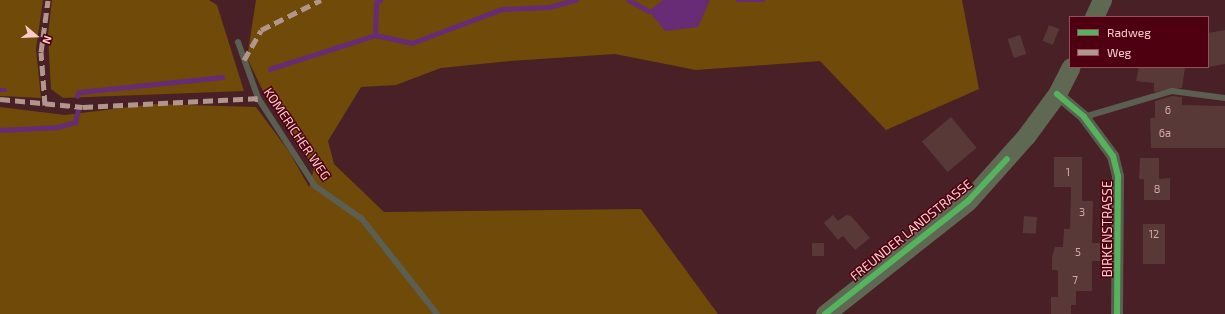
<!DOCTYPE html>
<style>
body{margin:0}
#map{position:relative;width:1225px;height:314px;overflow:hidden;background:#482026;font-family:"Exo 2",sans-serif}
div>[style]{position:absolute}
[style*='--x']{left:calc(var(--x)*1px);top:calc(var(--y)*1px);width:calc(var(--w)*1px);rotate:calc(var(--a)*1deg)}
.green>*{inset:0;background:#6f4a08}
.water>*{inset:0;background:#682b75}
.stream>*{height:4.5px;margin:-2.25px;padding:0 2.25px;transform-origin:2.25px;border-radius:2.25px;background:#682b75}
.building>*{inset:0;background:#583937;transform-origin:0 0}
.service>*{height:6px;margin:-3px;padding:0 3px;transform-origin:3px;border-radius:3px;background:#5b5f51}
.minor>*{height:12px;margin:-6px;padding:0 6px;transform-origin:6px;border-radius:6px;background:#5b5f51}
.primary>*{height:19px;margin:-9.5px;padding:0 9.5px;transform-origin:9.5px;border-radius:9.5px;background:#5e6853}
.quiet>*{height:5px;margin-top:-2.5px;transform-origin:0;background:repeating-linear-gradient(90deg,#b2968c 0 10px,transparent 0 15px)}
.cycleway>*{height:6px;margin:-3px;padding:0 3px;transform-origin:3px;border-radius:3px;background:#56b35d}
span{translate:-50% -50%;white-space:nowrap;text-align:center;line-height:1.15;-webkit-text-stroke:3px #4e0010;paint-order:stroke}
.number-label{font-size:11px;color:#d2a7a7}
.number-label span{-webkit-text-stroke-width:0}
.street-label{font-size:13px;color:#fbcccc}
.legend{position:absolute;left:1069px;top:16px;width:140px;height:52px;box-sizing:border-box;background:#4e0010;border:1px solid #93525b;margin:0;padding:5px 7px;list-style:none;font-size:12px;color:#fbcccc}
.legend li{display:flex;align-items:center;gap:8px;height:20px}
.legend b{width:20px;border:1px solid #93525b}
.north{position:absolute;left:16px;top:16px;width:40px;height:40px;-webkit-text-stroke:3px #4e0010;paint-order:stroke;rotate:109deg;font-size:11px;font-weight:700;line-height:16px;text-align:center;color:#fbcccc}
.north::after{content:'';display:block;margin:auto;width:14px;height:18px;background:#fbcccc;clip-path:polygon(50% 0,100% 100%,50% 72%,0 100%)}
</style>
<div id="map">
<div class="green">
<div style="clip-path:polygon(0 0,43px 0,36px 49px,41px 98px,0 96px)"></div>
<div style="clip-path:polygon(52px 0,209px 0,217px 5px,244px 91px,63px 98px,51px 89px,48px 35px)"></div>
<div style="clip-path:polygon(256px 0,962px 0,979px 89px,886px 130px,820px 61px,696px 70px,615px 54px,510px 61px,441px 68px,396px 85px,361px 87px,328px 141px,334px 164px,384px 212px,641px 209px,718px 314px,0 314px,0 107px,65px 115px,153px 104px,256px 107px,290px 153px,309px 187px,314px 168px,263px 91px,247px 58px)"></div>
</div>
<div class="water">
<div style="clip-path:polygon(663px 0,710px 0,698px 27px,665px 31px,649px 11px)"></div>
</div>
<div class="stream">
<div style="--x:629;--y:0;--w:23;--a:29"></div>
<div style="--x:738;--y:0;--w:25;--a:0"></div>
<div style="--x:375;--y:35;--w:32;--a:-88"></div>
<div style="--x:376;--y:3;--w:5;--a:-37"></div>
<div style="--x:270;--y:69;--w:110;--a:-17.9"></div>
<div style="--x:375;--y:35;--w:38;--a:12"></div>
<div style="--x:412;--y:43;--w:96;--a:-20.7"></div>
<div style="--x:502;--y:9;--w:47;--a:-2.4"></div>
<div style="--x:549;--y:7;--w:28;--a:-15"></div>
<div style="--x:0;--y:90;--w:5;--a:0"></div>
<div style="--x:77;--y:96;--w:4;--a:-63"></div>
<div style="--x:79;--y:92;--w:144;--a:-6"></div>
<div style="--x:0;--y:130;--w:58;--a:-3"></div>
<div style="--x:58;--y:127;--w:18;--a:-16"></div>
<div style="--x:75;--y:122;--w:12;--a:-76"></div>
</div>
<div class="building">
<div style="left:1049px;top:25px;width:11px;height:17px;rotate:22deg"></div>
<div style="clip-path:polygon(1225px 30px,1225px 64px,1208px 67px,1208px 33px)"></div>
<div style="left:1020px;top:35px;width:20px;height:13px;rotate:72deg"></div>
<div style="clip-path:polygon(1139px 67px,1185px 67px,1182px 88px,1154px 92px,1154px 83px,1136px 81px)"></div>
<div style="clip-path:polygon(1172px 96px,1182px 97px,1182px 105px,1225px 106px,1225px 148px,1151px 148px,1150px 118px,1155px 118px,1155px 101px)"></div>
<div style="left:951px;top:117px;width:40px;height:38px;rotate:50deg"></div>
<div style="clip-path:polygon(1054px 157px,1082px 157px,1082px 201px,1093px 201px,1092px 243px,1100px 243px,1100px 261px,1092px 261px,1092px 291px,1076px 291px,1076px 305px,1071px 305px,1071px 314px,1051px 314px,1051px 297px,1058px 297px,1058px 270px,1052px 270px,1052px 257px,1055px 247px,1063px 247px,1064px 229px,1070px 229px,1071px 187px,1054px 187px)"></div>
<div style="clip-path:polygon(1140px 158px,1159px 158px,1159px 179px,1170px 178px,1170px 200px,1144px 200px,1144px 179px,1139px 179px)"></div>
<div style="clip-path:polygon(833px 215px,838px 221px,846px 215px,851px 216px,870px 238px,855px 250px,843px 236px,838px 240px,824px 223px)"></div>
<div style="left:1024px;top:216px;width:13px;height:17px;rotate:4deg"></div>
<div style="left:1143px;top:224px;width:22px;height:40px"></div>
<div style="left:812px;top:243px;width:12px;height:13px"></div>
</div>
<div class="service">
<div style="--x:238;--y:42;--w:59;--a:70.3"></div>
<div style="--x:258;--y:98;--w:105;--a:57.1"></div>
<div style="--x:315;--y:186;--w:57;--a:35.1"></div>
<div style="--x:362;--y:219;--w:121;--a:51.7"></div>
<div style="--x:1084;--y:117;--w:92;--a:-16.5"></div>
<div style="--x:1172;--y:91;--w:53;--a:7.5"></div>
</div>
<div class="minor">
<div style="--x:1057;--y:94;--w:35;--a:40"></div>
<div style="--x:1084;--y:117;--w:49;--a:53.4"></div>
<div style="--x:1113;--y:156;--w:21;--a:76"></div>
<div style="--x:1118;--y:176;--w:138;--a:90.4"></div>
</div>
<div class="primary">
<div style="--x:1094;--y:17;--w:19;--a:-65"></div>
<div style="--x:825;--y:314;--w:182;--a:-38.3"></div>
<div style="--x:968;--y:201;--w:87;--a:-48.3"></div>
<div style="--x:1026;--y:136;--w:52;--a:-53.6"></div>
<div style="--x:1057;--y:94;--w:30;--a:-63"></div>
</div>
<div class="quiet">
<div style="--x:244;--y:60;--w:34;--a:-60"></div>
<div style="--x:261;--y:30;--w:67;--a:-26.6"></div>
<div style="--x:0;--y:99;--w:83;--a:5.5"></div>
<div style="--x:83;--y:107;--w:175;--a:-2.9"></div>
<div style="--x:45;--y:105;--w:53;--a:-94.3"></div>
<div style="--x:41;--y:52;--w:52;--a:-82.3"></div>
</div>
<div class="cycleway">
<div style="--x:1057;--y:94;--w:35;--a:40"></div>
<div style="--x:1084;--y:117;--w:49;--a:53.4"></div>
<div style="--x:1113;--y:156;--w:21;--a:76"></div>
<div style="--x:1118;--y:176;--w:138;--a:90.4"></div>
<div style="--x:825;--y:314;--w:182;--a:-38.3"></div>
<div style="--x:968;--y:201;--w:57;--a:-47.1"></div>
</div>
<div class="number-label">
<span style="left:1168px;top:110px">6</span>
<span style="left:1165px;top:133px">6a</span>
<span style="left:1068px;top:172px">1</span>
<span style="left:1157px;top:189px">8</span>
<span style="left:1082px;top:212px">3</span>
<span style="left:1154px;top:234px">12</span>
<span style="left:1078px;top:252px">5</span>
<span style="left:1075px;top:280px">7</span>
</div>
<div class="street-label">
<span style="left:297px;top:134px;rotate:56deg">KOMERICHER WEG</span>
<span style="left:1107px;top:229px;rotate:-90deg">BIRKENSTRASSE</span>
<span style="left:911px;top:230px;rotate:-39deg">FREUNDER LANDSTRASSE</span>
</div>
<ul class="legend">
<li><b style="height:5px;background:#56b35d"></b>Radweg</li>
<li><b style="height:5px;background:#b2968c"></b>Weg</li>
</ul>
<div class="north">N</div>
</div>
